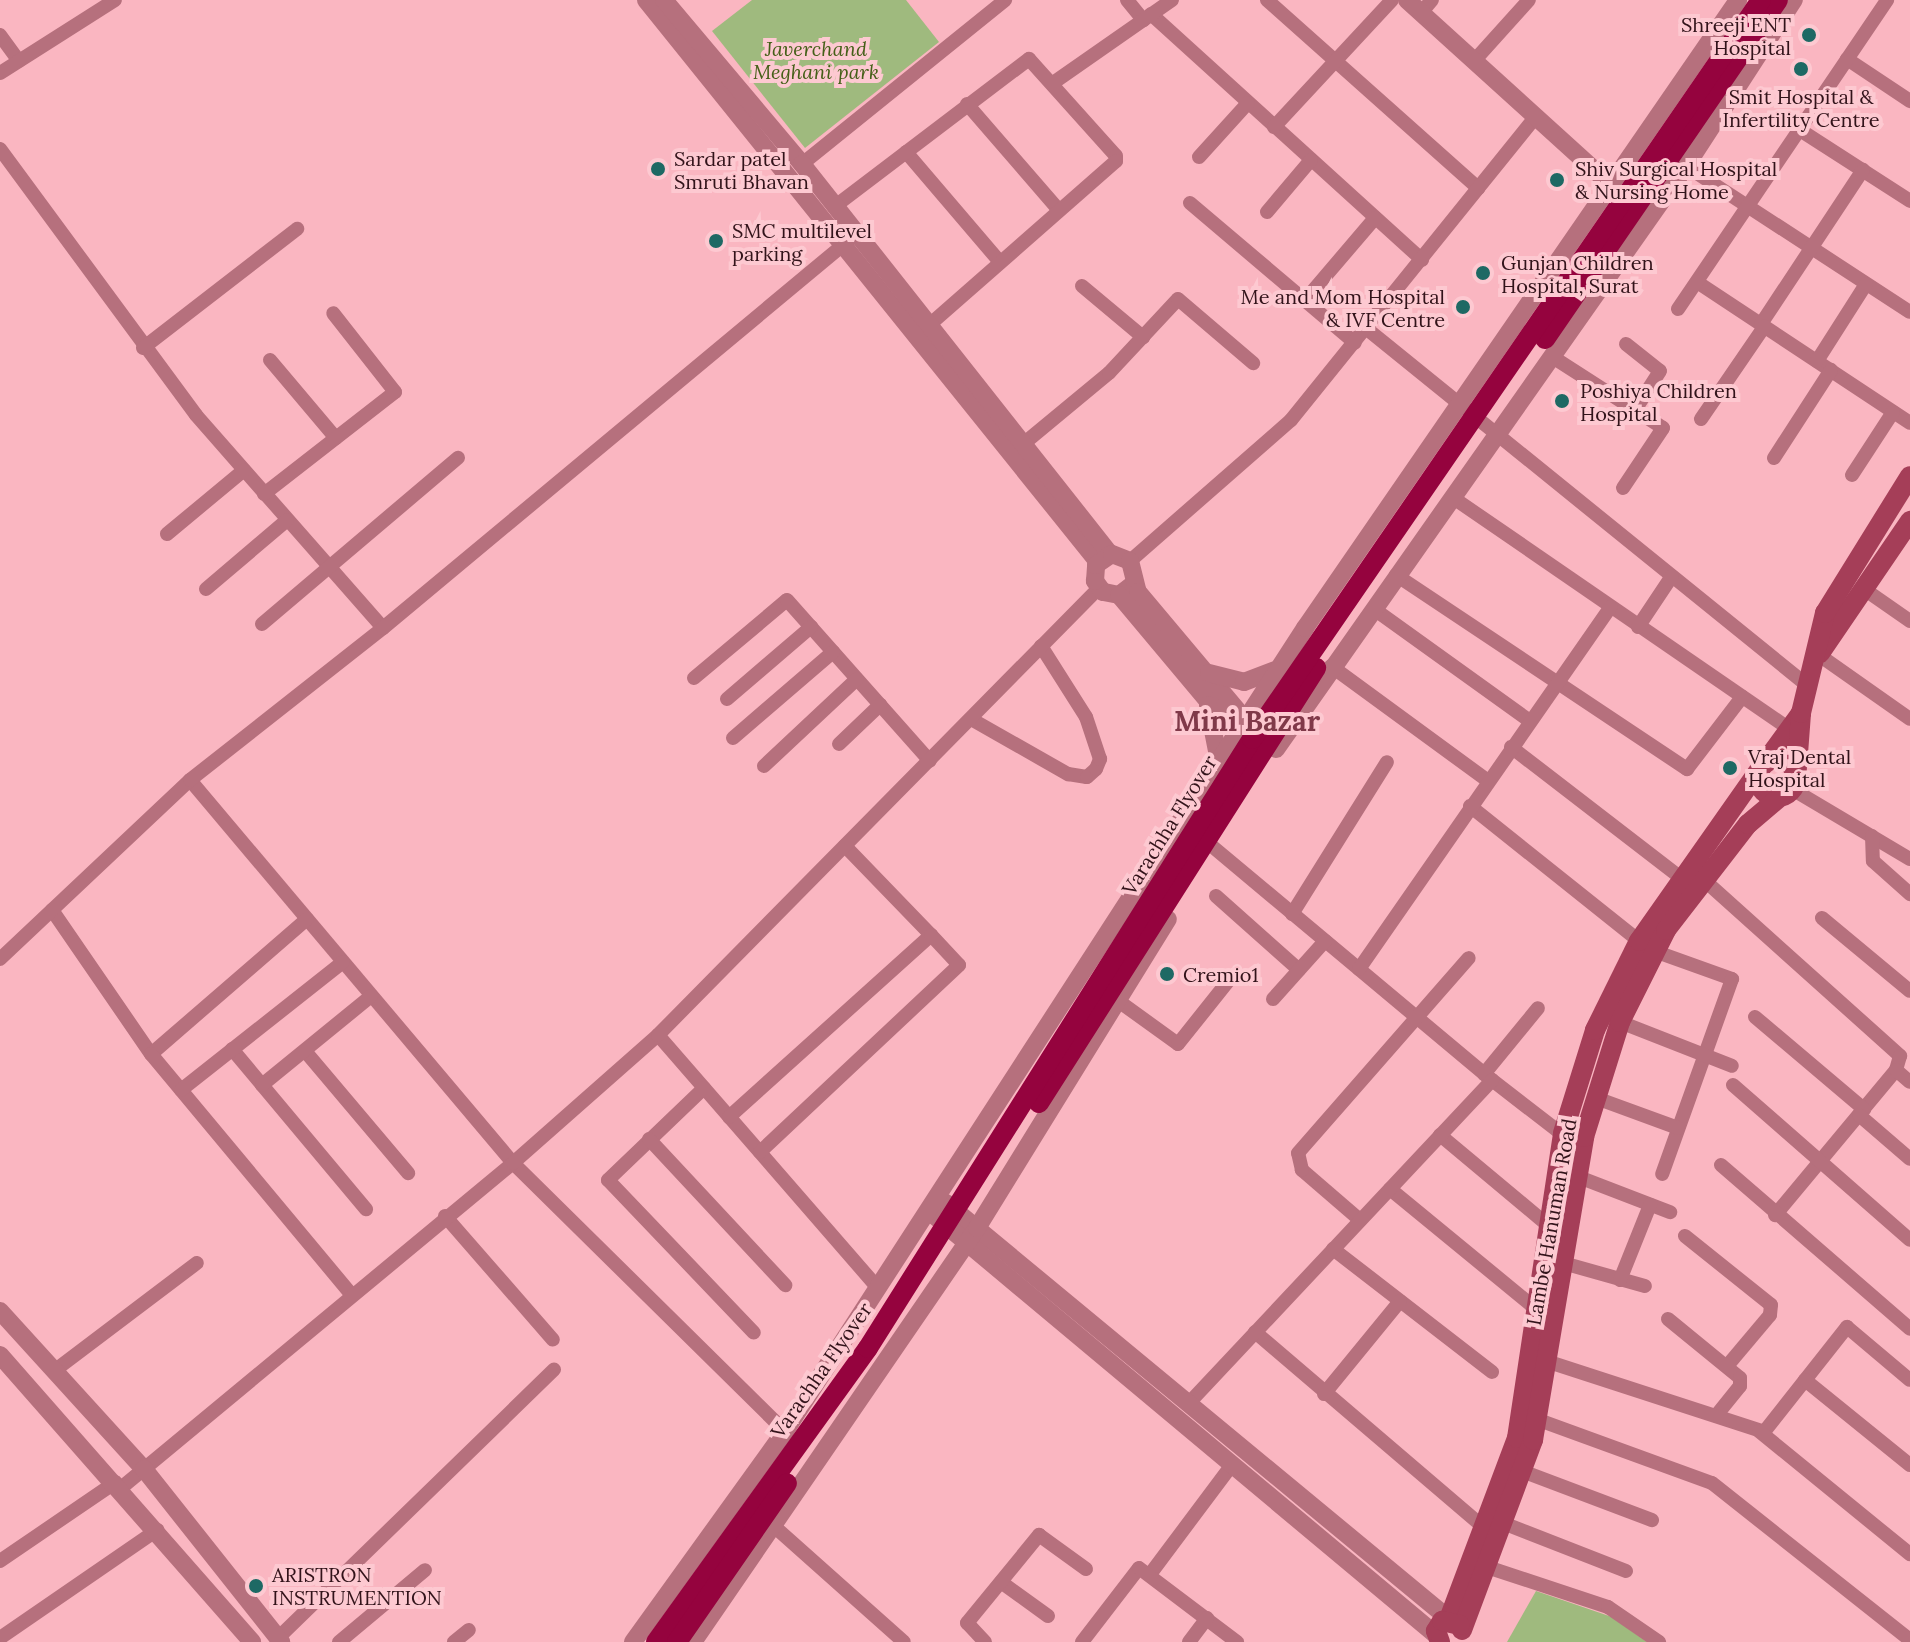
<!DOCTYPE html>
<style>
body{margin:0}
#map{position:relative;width:1910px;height:1642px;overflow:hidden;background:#fab6c1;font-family:Lora,serif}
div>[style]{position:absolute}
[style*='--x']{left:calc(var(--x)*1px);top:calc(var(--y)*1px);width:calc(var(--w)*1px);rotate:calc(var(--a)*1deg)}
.green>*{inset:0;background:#9fba7e}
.minor>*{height:14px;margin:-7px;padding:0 7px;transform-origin:7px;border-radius:7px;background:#b6707d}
.tertiary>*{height:18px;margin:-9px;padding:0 9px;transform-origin:9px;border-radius:9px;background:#b6707d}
.secondary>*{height:20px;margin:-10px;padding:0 10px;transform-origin:10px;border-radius:10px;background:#a53e58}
.secondary>.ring{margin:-10px;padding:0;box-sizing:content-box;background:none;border:20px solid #a53e58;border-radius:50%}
.primary>*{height:20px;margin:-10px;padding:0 10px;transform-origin:10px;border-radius:10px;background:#95033e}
.dots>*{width:22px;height:22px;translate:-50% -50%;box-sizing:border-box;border:4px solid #fdc9d1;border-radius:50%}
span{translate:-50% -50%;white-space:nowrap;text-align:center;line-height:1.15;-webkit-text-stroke:8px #fdc9d1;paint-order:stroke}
.poi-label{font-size:20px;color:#32131a}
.right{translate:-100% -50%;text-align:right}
.left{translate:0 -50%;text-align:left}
.park-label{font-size:20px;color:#445f17;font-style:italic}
.street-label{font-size:20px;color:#32131a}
.district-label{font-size:28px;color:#803949;font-weight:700}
</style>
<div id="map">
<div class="green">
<div style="clip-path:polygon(752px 0,906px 0,939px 42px,805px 148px,712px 31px)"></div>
<div style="clip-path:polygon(1536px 1591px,1612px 1617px,1647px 1642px,1507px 1642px)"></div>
</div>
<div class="minor">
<div style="--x:1127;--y:0;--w:26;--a:51"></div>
<div style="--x:1267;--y:0;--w:283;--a:41.7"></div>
<div style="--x:1421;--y:13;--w:17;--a:-50"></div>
<div style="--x:1151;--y:14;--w:366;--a:42.2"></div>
<div style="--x:0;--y:35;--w:32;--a:54"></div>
<div style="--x:1847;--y:59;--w:76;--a:33.7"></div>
<div style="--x:1474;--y:61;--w:82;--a:-48"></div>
<div style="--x:0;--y:73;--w:136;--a:-32.4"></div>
<div style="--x:1053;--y:83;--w:145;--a:-34.9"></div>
<div style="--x:967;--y:104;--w:139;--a:49.1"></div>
<div style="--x:1274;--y:127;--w:173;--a:-47.1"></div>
<div style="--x:1800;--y:130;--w:131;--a:32.8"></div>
<div style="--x:0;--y:149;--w:330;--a:53.6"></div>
<div style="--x:196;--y:415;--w:283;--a:48.7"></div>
<div style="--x:906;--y:152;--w:145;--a:49.5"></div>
<div style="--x:1199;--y:157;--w:73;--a:-47.8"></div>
<div style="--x:802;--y:164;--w:261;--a:-38.9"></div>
<div style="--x:1686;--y:166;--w:267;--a:33.1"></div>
<div style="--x:1190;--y:203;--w:216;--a:40.3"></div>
<div style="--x:834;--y:207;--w:245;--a:-37.2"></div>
<div style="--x:1029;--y:59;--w:130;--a:48.1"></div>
<div style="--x:1116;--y:156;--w:5;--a:90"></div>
<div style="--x:1116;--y:161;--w:252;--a:138.7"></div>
<div style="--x:1267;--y:212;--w:68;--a:-49.8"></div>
<div style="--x:1697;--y:282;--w:255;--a:33.5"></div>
<div style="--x:1082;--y:286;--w:80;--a:39.9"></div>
<div style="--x:1305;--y:300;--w:108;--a:-49.5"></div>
<div style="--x:1678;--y:309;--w:373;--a:-55.9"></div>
<div style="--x:1761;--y:324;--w:185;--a:-56.5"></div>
<div style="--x:1367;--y:329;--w:567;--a:38.99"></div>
<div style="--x:1626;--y:344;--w:43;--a:38.5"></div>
<div style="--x:1660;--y:371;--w:46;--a:122.7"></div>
<div style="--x:143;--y:348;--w:195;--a:-37.7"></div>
<div style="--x:1551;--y:356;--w:133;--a:32.7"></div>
<div style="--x:1663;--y:428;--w:72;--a:123.7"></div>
<div style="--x:270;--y:360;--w:102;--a:49.8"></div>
<div style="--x:1817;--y:361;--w:91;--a:-57.5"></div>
<div style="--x:1701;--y:419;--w:112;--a:-55.6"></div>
<div style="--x:1022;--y:445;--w:113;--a:-39.6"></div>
<div style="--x:1109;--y:373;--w:101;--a:-47"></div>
<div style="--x:1178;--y:299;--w:99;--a:40.5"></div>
<div style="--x:1774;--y:458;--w:105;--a:-57.1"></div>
<div style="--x:1852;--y:475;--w:75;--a:-56.9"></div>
<div style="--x:264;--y:494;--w:166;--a:-37.9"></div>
<div style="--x:395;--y:392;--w:100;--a:-128.1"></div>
<div style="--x:1452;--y:497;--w:409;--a:34.5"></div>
<div style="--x:167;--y:534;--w:100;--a:-39.7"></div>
<div style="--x:1130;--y:561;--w:214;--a:-41.2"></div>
<div style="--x:1291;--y:420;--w:388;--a:-51.1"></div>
<div style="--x:1396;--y:575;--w:350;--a:33.7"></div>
<div style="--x:1687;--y:769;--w:91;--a:-52.6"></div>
<div style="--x:206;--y:589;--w:106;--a:-40.4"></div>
<div style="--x:1864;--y:589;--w:56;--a:34.8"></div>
<div style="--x:1374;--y:609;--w:192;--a:35.7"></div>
<div style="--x:262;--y:624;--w:257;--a:-40.3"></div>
<div style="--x:1638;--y:627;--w:61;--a:-56.3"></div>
<div style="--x:1819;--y:655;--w:111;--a:35.1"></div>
<div style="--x:1331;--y:666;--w:195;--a:36.2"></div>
<div style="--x:694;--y:678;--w:121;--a:-40"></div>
<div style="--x:787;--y:600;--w:215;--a:48.4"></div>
<div style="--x:727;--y:699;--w:111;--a:-40.6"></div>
<div style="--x:971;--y:719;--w:112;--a:29.6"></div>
<div style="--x:1068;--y:774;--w:19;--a:9"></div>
<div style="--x:1087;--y:777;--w:12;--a:-42"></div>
<div style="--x:1096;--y:769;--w:11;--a:-68"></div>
<div style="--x:1100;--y:759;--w:44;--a:-108.4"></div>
<div style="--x:1086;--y:717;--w:84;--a:-122.4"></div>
<div style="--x:733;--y:738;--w:132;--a:-40.7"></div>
<div style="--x:839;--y:744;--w:57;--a:-43.6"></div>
<div style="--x:1511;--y:747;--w:213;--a:37.6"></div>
<div style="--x:764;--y:766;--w:127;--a:-43.1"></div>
<div style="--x:190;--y:780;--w:501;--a:49.86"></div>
<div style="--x:513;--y:1163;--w:382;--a:44.6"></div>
<div style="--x:1792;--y:789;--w:137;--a:30.7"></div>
<div style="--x:1470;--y:806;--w:216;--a:38.6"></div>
<div style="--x:1872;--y:836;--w:25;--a:88"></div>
<div style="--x:1873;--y:861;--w:50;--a:41.7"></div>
<div style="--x:1213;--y:847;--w:363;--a:39.9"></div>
<div style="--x:1492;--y:1080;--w:83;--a:37.7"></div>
<div style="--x:1558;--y:1131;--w:13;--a:13"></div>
<div style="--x:1703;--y:879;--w:265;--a:41.9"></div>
<div style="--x:1900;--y:1056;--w:15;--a:106"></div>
<div style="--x:1896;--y:1070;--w:189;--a:129.8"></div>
<div style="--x:1216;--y:896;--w:111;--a:41.7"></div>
<div style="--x:52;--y:910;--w:175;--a:55.5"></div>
<div style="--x:1292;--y:914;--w:179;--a:-58"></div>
<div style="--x:1822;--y:918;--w:114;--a:39.7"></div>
<div style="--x:307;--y:919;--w:206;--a:139.1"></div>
<div style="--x:151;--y:1054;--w:314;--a:50.2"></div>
<div style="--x:1654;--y:951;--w:83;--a:19.7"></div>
<div style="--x:1732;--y:979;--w:207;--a:109.7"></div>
<div style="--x:0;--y:959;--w:261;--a:-43.3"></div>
<div style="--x:190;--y:780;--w:246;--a:-38.2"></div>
<div style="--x:383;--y:628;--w:606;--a:-39.78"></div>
<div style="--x:1359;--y:969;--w:441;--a:-55.2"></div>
<div style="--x:1273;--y:999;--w:78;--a:-48.1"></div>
<div style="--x:1117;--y:1000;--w:75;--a:35.8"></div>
<div style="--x:1178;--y:1044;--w:82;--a:-51.4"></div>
<div style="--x:1755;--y:1017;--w:143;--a:40.2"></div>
<div style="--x:1620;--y:1022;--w:120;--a:21.4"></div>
<div style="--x:658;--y:1035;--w:334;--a:49"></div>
<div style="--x:232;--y:1049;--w:209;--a:50.1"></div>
<div style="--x:305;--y:1051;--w:160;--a:49.8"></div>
<div style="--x:1896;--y:1070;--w:18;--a:41"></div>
<div style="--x:1484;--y:1074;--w:85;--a:-50.7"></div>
<div style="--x:262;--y:1085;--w:141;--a:-39.2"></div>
<div style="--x:1733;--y:1085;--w:235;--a:41.2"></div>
<div style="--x:704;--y:1088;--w:133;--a:136.2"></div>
<div style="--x:608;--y:1180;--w:211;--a:46.3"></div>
<div style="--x:181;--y:1090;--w:206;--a:-38.3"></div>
<div style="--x:1596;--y:1098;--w:87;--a:20.1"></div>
<div style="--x:1859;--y:1115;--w:67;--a:40.8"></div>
<div style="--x:729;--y:1117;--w:272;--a:-42"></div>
<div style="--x:931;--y:935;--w:124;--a:-134"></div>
<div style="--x:1440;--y:1135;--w:142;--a:39.9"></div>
<div style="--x:649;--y:1139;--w:200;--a:47"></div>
<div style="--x:760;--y:1152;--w:273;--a:-43.2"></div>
<div style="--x:959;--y:965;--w:41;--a:-133"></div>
<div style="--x:1721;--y:1165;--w:250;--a:40.9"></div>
<div style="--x:1576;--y:1176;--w:101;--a:21"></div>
<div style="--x:1390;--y:1189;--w:188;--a:39.4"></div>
<div style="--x:445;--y:1216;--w:164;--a:48.9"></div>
<div style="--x:1360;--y:1220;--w:77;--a:-139.2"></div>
<div style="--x:1302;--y:1170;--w:17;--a:-103"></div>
<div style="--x:1298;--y:1153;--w:259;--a:-48.8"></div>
<div style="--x:1685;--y:1236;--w:110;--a:38.7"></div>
<div style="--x:1771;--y:1305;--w:10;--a:96"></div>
<div style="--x:1770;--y:1315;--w:67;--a:130.1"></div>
<div style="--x:1333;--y:1249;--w:201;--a:37.7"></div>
<div style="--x:1563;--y:1263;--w:85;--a:15.7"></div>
<div style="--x:1620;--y:1280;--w:81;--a:-68.2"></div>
<div style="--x:1668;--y:1319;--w:93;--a:39.3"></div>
<div style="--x:1740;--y:1378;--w:8;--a:90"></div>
<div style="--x:1740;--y:1386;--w:38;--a:129"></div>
<div style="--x:1255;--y:1332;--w:306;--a:40.5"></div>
<div style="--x:1546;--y:1361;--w:229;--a:18"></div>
<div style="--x:1764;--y:1432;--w:134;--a:-51.7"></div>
<div style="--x:1847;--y:1327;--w:82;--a:40.1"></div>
<div style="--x:54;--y:1371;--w:179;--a:-37.1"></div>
<div style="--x:1805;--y:1380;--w:135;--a:39"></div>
<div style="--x:1324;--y:1394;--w:120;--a:-50.7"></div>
<div style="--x:1189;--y:1403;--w:443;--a:-46.8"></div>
<div style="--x:1536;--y:1419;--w:187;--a:20"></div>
<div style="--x:1712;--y:1483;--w:253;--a:38.4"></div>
<div style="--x:1759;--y:1431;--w:195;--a:39.2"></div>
<div style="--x:1522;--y:1471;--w:139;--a:20.7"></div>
<div style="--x:121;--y:1488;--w:509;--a:-39.66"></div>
<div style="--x:513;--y:1163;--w:193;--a:-41.4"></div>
<div style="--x:658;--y:1035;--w:628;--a:-45.39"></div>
<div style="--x:767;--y:1520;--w:183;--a:41.7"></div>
<div style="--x:1503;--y:1523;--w:132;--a:21.3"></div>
<div style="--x:0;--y:1561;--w:140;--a:-34.3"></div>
<div style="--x:1487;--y:1567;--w:127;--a:18.3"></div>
<div style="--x:1608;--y:1607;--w:62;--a:34.5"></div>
<div style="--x:1151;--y:1573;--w:134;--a:-53.2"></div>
<div style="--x:1001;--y:1582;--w:58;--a:35.9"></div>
<div style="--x:0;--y:1638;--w:191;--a:-34.5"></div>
<div style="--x:278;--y:1638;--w:385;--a:-44.2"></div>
<div style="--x:339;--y:1642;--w:112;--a:-39.9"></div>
<div style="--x:454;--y:1642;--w:19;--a:-39"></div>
<div style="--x:985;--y:1642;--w:26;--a:-133"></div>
<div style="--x:967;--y:1623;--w:114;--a:-50.7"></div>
<div style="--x:1039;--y:1535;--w:58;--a:35.9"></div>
<div style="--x:1082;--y:1642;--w:93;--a:-52.4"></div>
<div style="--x:1139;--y:1568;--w:123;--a:37.1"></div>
<div style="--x:1189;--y:1642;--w:30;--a:-53"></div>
</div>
<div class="tertiary">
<div style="--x:646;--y:0;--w:721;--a:51.19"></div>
<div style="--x:664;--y:0;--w:214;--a:49.9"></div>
<div style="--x:802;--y:164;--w:497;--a:51.7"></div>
<div style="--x:1407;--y:0;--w:273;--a:42.2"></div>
<div style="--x:1132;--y:585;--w:16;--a:142"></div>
<div style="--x:1119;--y:595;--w:16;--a:-169"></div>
<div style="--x:1103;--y:592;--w:14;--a:-126"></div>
<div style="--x:1095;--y:581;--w:16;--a:-86"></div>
<div style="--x:1096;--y:565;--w:19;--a:-35"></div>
<div style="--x:1112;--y:554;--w:19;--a:21"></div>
<div style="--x:1130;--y:561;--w:32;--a:76"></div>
<div style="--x:1138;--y:592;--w:179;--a:50"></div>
<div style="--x:1119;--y:595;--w:193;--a:50"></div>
<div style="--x:1209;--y:673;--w:36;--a:14"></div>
<div style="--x:1244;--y:682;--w:33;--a:-21"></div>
<div style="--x:1208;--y:705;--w:57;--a:78.9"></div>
<div style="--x:1276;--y:749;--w:713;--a:-54.88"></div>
<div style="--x:1686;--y:166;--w:198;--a:-57"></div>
<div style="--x:946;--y:1203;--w:653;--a:39.59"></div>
<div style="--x:935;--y:1216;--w:653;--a:39.91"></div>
<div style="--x:0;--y:1311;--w:214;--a:47.7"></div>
<div style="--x:144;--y:1469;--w:221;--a:51.6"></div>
<div style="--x:0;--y:1355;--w:382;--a:48.7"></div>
<div style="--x:633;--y:1642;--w:260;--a:-54.2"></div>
<div style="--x:785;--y:1431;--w:957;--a:-57.07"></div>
<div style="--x:1305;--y:628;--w:763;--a:-55.41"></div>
<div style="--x:693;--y:1642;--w:502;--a:-55.55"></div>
<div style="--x:977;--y:1228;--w:363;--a:-58.3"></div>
</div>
<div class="secondary">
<div style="--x:1820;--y:653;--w:160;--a:-55.7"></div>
<div class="ring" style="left:1758px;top:759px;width:18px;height:18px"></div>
<div style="--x:1764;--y:764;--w:63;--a:-54"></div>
<div style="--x:1796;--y:780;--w:67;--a:-85.7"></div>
<div style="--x:1801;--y:713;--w:103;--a:-76.5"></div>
<div style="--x:1825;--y:613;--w:161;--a:-58.2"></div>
<div style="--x:1449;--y:1619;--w:193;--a:-69.4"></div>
<div style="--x:1517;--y:1438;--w:308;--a:-81.4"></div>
<div style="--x:1563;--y:1133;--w:108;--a:-72.7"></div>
<div style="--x:1595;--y:1030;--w:99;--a:-63.7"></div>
<div style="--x:1639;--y:941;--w:210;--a:-54.9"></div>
<div style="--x:1462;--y:1630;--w:203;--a:-69.5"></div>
<div style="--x:1533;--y:1440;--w:307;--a:-80.4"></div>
<div style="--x:1584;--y:1137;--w:121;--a:-72.6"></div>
<div style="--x:1620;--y:1022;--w:103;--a:-63.4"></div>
<div style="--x:1666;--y:930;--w:134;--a:-52.3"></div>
<div style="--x:1748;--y:824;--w:42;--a:-40.2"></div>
<div style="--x:1440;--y:1642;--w:12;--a:-110"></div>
<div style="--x:1436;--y:1631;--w:12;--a:-59"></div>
<div style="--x:1442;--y:1621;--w:18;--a:13"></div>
</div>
<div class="primary">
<div style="--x:1545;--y:339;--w:411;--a:-55.5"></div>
<div style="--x:1039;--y:1103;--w:516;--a:-57.51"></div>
<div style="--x:656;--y:1642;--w:362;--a:-54.2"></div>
<div style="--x:868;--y:1348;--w:720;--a:-57.77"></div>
<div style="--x:1252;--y:739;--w:897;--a:-55.44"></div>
<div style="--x:677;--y:1642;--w:193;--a:-55.3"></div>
</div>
<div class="dots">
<div style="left:1809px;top:35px;background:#1e6964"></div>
<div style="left:1801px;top:69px;background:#1e6964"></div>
<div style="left:658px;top:169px;background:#1e6964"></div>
<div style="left:1557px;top:180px;background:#1e6964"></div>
<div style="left:716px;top:241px;background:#1e6964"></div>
<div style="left:1483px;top:273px;background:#1e6964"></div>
<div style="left:1463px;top:307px;background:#1e6964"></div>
<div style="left:1562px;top:401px;background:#1e6964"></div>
<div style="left:1730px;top:768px;background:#1e6964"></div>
<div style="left:1167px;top:974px;background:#1e6964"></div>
<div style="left:256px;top:1586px;background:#1e6964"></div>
</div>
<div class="poi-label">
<span class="right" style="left:1791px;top:36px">Shreeji ENT<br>Hospital</span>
<span style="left:1801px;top:108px">Smit Hospital &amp;<br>Infertility Centre</span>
<span class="left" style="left:674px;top:170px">Sardar patel<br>Smruti Bhavan</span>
<span class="left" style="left:1575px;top:180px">Shiv Surgical Hospital<br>&amp; Nursing Home</span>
<span class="left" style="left:732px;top:242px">SMC multilevel<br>parking</span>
<span class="left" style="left:1501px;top:274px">Gunjan Children<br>Hospital, Surat</span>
<span class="right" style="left:1445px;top:308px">Me and Mom Hospital<br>&amp; IVF Centre</span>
<span class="left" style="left:1580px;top:402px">Poshiya Children<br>Hospital</span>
<span class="left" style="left:1748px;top:768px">Vraj Dental<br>Hospital</span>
<span class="left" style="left:1183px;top:974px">Cremio1</span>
<span class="left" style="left:272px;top:1586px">ARISTRON<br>INSTRUMENTION</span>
</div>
<div class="park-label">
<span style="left:816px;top:60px">Javerchand<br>Meghani park</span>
</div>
<div class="street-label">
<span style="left:1169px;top:825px;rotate:-58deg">Varachha Flyover</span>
<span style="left:1551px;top:1222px;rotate:-80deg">Lambe Hanuman Road</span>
<span style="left:821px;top:1370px;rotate:-55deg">Varachha Flyover</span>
</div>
<div class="district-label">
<span style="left:1247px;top:721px">Mini Bazar</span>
</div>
</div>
